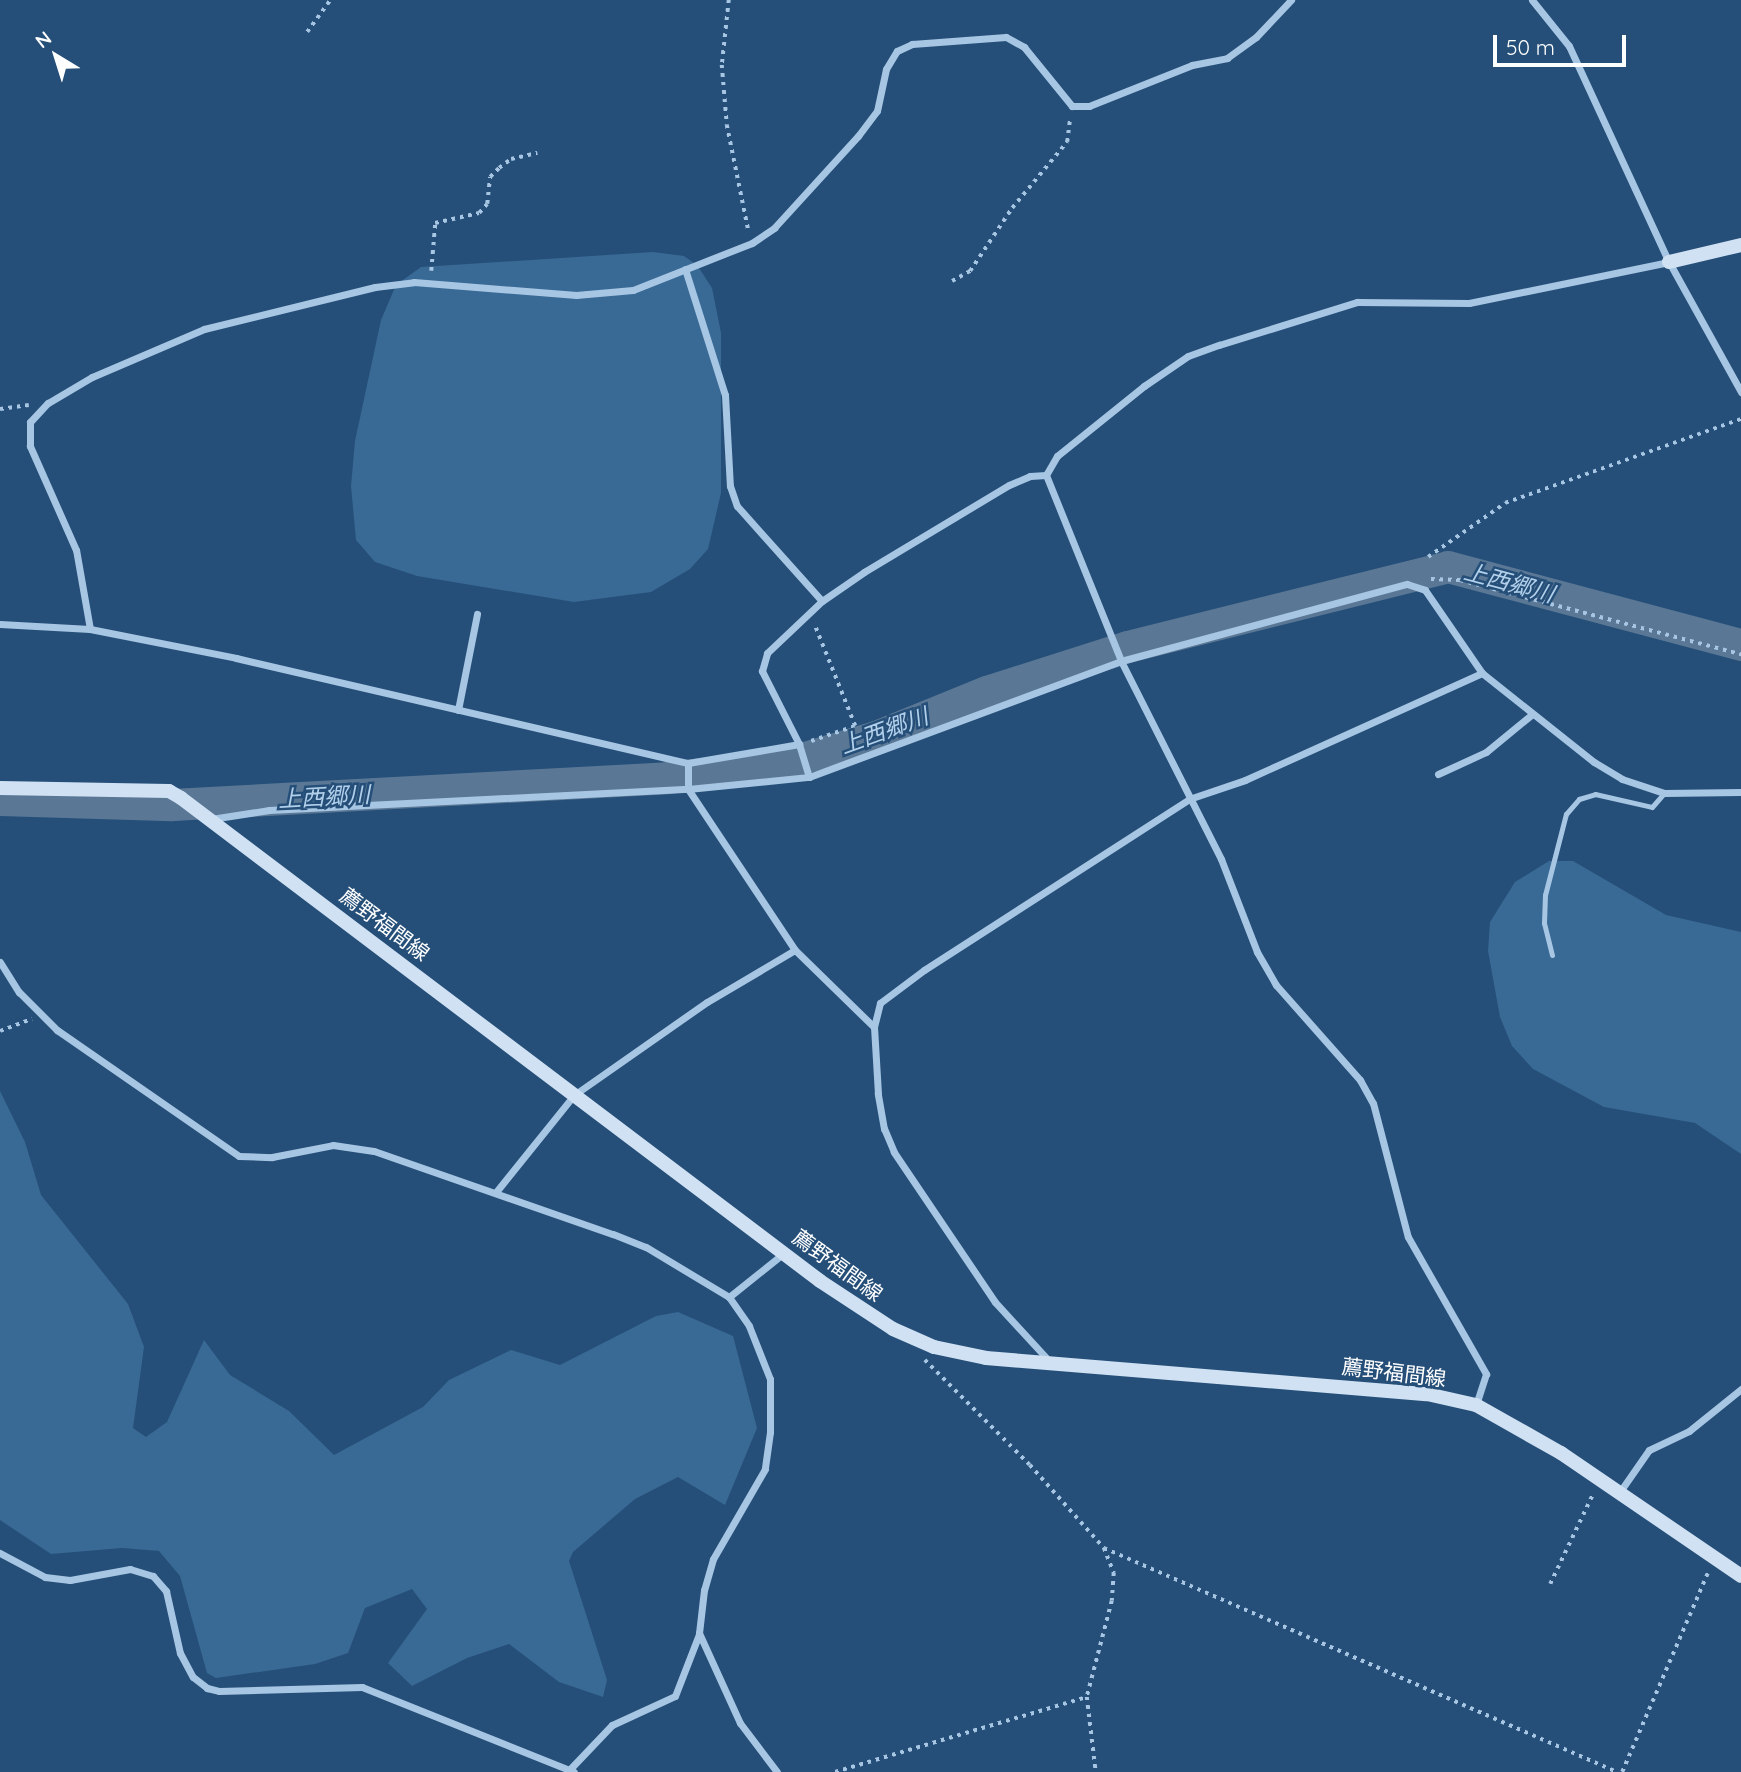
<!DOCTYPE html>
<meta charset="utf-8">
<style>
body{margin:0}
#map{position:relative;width:1741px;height:1772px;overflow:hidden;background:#254f78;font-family:Quicksand,"Noto Sans JP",sans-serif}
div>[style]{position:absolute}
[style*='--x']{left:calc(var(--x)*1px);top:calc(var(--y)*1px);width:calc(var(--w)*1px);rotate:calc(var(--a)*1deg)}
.green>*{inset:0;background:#396995}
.river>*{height:32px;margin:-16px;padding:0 16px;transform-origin:16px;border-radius:16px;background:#5a7896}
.path>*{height:3.5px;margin-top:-1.75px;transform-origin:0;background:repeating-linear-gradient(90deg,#a7c6e3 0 3.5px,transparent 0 8.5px)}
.lane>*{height:5px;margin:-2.5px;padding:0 2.5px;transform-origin:2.5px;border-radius:2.5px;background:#a7c6e3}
.street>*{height:7px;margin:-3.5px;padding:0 3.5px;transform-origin:3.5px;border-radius:3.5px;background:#a7c6e3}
.secondary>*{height:14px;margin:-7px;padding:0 7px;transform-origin:7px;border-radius:7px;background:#d0e1f3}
span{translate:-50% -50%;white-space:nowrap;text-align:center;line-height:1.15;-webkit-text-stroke:5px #254f78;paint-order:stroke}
.street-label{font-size:21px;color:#fff}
.water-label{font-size:23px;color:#b2d0eb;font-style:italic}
.north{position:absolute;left:21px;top:21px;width:70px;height:70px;-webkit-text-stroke:5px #254f78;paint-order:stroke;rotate:322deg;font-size:19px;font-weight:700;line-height:28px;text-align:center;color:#fff}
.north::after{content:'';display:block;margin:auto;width:24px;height:32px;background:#fff;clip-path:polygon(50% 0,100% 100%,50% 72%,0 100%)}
.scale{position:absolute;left:1493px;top:35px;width:133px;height:32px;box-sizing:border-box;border:4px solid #fff;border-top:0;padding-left:9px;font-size:21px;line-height:24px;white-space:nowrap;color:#fff;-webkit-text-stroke:5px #254f78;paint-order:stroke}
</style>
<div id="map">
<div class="green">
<div style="clip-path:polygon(653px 252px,684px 256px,697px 265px,712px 288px,721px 333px,721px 493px,708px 549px,690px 569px,651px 592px,574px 602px,417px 576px,375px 562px,356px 540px,351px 486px,355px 441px,381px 320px,396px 285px,421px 267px)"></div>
<div style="clip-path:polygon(1549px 861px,1573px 861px,1666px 915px,1741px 932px,1741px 1154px,1695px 1123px,1604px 1107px,1533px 1069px,1512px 1046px,1500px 1017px,1488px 951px,1490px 922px,1515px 882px)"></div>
<div style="clip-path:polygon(0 1091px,25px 1142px,41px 1195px,128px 1304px,144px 1347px,133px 1428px,146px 1437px,167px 1422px,204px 1340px,230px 1375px,289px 1411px,334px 1455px,423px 1407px,449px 1380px,511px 1350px,560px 1365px,656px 1316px,678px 1312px,733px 1336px,757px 1428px,725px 1505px,678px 1477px,635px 1499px,573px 1552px,569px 1561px,607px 1680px,603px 1697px,559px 1682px,509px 1644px,467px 1658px,412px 1686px,388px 1663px,427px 1609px,412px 1589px,365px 1608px,348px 1653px,315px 1664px,216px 1678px,207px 1673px,180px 1576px,159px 1551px,122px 1548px,51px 1554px,0 1520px)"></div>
</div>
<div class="river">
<div style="--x:0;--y:800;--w:173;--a:1.7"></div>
<div style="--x:173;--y:805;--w:496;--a:-3.1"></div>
<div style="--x:668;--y:778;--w:114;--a:-6.6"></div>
<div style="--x:781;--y:765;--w:99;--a:-16.4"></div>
<div style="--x:876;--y:737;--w:120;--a:-22.1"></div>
<div style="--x:987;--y:692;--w:148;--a:-17.7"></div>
<div style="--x:1128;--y:647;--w:330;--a:-14"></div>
<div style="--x:1448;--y:567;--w:303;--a:14.9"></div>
</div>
<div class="path">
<div style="--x:729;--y:0;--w:65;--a:96.1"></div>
<div style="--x:722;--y:65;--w:60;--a:85.2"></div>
<div style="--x:727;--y:125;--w:110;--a:78.5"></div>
<div style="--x:307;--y:32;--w:39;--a:-54"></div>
<div style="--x:431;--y:271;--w:48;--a:-85.2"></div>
<div style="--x:435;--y:223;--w:45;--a:-12.8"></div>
<div style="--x:479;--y:213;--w:12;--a:-48"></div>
<div style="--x:487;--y:204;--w:27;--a:-84"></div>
<div style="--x:490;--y:177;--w:13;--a:-45"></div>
<div style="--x:499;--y:168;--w:15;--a:-37"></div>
<div style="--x:511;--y:159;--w:27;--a:-13"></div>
<div style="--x:952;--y:281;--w:21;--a:-29"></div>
<div style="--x:970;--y:271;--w:76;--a:-56.3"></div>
<div style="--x:1012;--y:208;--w:86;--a:-50.2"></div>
<div style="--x:1067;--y:142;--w:24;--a:-83"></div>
<div style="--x:0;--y:409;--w:29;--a:-8"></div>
<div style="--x:1428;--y:557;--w:94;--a:-35"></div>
<div style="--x:1505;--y:503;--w:251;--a:-19.6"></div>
<div style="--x:1431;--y:579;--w:29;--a:2"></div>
<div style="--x:1460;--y:580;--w:291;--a:14.8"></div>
<div style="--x:811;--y:741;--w:46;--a:-18.8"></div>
<div style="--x:855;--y:726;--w:110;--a:-111.9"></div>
<div style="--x:0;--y:1031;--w:34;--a:-21"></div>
<div style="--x:925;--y:1360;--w:148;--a:45"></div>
<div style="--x:1030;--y:1465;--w:111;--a:48.3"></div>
<div style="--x:1104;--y:1548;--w:27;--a:68"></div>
<div style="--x:1114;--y:1573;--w:28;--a:94"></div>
<div style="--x:1112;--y:1601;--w:99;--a:104.6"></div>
<div style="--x:1087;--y:1697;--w:76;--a:83.2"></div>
<div style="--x:1104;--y:1548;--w:560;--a:23.59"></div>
<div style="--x:1550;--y:1584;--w:100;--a:-64.5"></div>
<div style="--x:835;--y:1772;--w:263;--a:-16.6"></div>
<div style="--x:1622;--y:1772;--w:220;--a:-66.7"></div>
</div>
<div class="lane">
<div style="--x:1552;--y:955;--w:33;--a:-104"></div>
<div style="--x:1544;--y:923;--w:28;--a:-88"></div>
<div style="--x:1545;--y:895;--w:84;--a:-75.5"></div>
<div style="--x:1566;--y:814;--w:20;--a:-49"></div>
<div style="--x:1579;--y:799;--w:17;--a:-17"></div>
<div style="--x:1595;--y:794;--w:58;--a:12.8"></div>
<div style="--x:1652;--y:807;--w:18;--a:-49"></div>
</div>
<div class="street">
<div style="--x:1532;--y:0;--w:59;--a:51.2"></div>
<div style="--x:1569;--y:46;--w:238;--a:65.2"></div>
<div style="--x:1669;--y:262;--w:149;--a:61"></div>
<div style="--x:685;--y:269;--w:132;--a:72.4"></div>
<div style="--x:725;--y:395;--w:91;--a:86.9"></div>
<div style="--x:730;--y:486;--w:21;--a:71"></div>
<div style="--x:737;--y:506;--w:127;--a:48.2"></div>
<div style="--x:1046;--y:475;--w:201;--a:68"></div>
<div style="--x:1121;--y:661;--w:222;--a:63.2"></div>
<div style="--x:1221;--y:859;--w:100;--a:68.8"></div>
<div style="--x:1257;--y:952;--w:38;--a:60"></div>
<div style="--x:1276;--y:985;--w:127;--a:48.5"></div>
<div style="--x:1360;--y:1080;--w:26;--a:61"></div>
<div style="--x:1373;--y:1103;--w:138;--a:75.4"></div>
<div style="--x:1408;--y:1237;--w:158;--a:60.3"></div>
<div style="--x:1486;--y:1374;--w:33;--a:108"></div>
<div style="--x:1046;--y:475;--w:22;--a:-60"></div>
<div style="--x:1057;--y:456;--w:112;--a:-38.8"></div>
<div style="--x:1144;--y:386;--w:53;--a:-34.3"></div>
<div style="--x:1188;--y:356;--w:33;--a:-20"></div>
<div style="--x:1219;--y:345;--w:145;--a:-17.3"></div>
<div style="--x:1357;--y:302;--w:112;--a:0.5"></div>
<div style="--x:1469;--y:303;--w:204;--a:-11.6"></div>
<div style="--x:0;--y:624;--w:90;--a:3.2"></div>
<div style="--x:90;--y:629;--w:149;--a:11.2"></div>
<div style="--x:236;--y:658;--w:464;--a:13.1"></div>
<div style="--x:688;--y:763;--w:113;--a:-9.7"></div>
<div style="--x:90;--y:629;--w:80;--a:-100"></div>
<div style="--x:76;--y:550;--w:114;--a:-113.9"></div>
<div style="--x:30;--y:446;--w:24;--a:-90"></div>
<div style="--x:30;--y:422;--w:26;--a:-47"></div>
<div style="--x:48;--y:403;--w:51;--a:-30.6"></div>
<div style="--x:92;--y:377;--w:122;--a:-23.2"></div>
<div style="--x:204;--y:329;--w:176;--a:-13.8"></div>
<div style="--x:375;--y:287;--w:39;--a:-7"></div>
<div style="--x:414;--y:282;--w:163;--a:4.6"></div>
<div style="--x:576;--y:295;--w:57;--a:-5"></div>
<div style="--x:633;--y:290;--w:128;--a:-21.6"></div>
<div style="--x:752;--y:243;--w:27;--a:-34"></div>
<div style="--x:774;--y:228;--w:125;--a:-47.6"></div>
<div style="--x:858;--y:136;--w:31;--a:-53"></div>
<div style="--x:877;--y:111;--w:43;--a:-77.9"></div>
<div style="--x:886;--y:69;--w:21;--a:-59"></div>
<div style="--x:897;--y:51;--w:17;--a:-25"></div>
<div style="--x:912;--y:44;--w:94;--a:-4.3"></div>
<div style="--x:1006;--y:37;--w:21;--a:29"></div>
<div style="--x:1024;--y:47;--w:76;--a:50.9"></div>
<div style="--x:1072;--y:106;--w:17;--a:0"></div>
<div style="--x:1089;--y:106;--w:111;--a:-21.7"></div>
<div style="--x:1192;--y:65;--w:36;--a:-11"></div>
<div style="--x:1227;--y:58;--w:36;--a:-36"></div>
<div style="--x:1256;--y:37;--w:51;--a:-46.6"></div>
<div style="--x:458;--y:710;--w:98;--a:-78.8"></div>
<div style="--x:688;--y:763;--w:26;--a:90"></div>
<div style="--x:688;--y:789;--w:193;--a:56.4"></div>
<div style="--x:795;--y:950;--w:110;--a:44.3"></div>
<div style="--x:1438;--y:774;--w:53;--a:-24.6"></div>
<div style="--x:1486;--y:752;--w:58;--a:-39.4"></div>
<div style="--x:809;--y:777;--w:34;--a:-107"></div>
<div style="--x:799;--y:744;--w:82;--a:-116.9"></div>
<div style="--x:762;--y:671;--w:19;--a:-74"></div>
<div style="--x:767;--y:653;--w:76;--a:-43.4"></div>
<div style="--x:822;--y:601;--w:51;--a:-34.6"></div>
<div style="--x:864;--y:572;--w:169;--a:-31"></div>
<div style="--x:1009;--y:485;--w:23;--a:-23"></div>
<div style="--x:1030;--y:476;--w:16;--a:-4"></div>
<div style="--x:211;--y:819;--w:59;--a:-8.8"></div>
<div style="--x:269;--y:810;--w:420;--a:-2.9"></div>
<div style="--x:688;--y:789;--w:122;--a:-5.7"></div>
<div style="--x:809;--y:777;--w:333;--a:-20.4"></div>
<div style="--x:1121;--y:661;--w:296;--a:-15.1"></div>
<div style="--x:1407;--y:584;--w:19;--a:18"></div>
<div style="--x:1425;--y:590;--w:101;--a:55.5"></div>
<div style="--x:1482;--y:673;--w:143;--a:38.5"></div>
<div style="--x:1594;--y:762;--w:33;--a:31"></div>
<div style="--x:1622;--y:779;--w:44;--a:18.4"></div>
<div style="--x:1664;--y:793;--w:77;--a:-0.7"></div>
<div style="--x:0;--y:962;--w:36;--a:58"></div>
<div style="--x:19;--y:992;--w:54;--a:45"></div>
<div style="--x:57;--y:1030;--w:221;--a:34.7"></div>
<div style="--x:239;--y:1156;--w:33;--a:2"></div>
<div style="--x:272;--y:1157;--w:62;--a:-11.1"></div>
<div style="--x:333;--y:1145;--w:41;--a:8.3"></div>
<div style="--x:374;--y:1151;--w:253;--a:19.2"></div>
<div style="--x:613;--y:1234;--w:35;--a:22"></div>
<div style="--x:646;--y:1247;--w:97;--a:31.1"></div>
<div style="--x:729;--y:1297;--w:35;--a:55"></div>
<div style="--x:749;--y:1326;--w:57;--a:68.4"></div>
<div style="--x:770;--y:1379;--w:53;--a:90"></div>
<div style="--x:770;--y:1432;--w:37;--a:98"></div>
<div style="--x:765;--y:1469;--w:104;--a:120"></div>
<div style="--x:713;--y:1559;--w:32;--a:106"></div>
<div style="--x:704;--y:1590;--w:43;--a:96.6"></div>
<div style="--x:699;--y:1633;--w:99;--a:65.5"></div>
<div style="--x:740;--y:1723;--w:61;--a:52.9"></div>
<div style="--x:496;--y:1192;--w:124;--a:-51.2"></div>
<div style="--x:574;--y:1095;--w:162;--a:-35"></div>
<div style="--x:707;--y:1002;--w:102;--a:-30.6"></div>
<div style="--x:729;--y:1297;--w:70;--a:-38.7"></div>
<div style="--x:1051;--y:1363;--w:83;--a:-132.6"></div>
<div style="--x:995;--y:1302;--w:181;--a:-124"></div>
<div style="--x:894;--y:1152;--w:25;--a:-113"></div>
<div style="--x:884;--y:1129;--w:36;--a:-100"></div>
<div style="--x:878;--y:1094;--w:67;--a:-93.4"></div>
<div style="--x:874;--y:1027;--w:25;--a:-76"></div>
<div style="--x:880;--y:1003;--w:55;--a:-36.9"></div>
<div style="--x:924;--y:970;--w:315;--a:-32.8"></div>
<div style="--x:1189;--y:799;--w:59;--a:-18.7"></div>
<div style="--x:1245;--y:780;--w:260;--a:-24.3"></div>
<div style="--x:1619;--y:1493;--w:52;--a:-55.1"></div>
<div style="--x:1649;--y:1450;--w:44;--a:-25.4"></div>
<div style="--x:1689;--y:1431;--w:67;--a:-38.9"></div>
<div style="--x:0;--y:1553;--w:51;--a:28.1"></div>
<div style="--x:45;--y:1577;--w:25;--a:7"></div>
<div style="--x:70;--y:1580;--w:61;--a:-10.4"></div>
<div style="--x:130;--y:1569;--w:24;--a:17"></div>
<div style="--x:153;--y:1576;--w:20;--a:49"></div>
<div style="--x:166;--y:1591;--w:64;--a:77.3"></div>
<div style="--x:180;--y:1653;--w:27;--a:62"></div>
<div style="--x:193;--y:1677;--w:18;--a:38"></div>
<div style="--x:207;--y:1688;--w:12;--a:14"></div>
<div style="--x:219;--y:1691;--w:143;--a:-1.6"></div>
<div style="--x:362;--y:1687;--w:228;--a:21.8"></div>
<div style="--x:571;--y:1768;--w:59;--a:-46.4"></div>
<div style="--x:612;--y:1725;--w:69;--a:-24.7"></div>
<div style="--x:675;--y:1696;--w:66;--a:-68.8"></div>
</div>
<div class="secondary">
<div style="--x:1669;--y:262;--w:74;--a:-13.3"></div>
<div style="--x:0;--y:788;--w:169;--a:1"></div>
<div style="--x:169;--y:791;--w:14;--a:30"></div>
<div style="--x:181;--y:798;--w:801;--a:37.08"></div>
<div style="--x:820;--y:1281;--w:87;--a:33.3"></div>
<div style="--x:893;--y:1329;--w:45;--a:23.7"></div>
<div style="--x:934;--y:1347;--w:53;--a:11.9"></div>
<div style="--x:986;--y:1358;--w:442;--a:4.7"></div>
<div style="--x:1427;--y:1394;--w:50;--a:12.7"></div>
<div style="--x:1476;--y:1405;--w:98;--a:29.5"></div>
<div style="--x:1561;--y:1453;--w:218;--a:34.3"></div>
</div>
<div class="street-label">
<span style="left:385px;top:924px;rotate:37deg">薦野福間線</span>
<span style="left:838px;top:1265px;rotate:36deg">薦野福間線</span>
<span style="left:1394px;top:1372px;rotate:7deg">薦野福間線</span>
</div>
<div class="water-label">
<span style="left:1509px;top:583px;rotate:15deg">上西郷川</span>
<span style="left:884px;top:731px;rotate:-20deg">上西郷川</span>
<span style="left:324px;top:797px;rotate:-3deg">上西郷川</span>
</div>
<div class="north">N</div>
<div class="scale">50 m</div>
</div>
